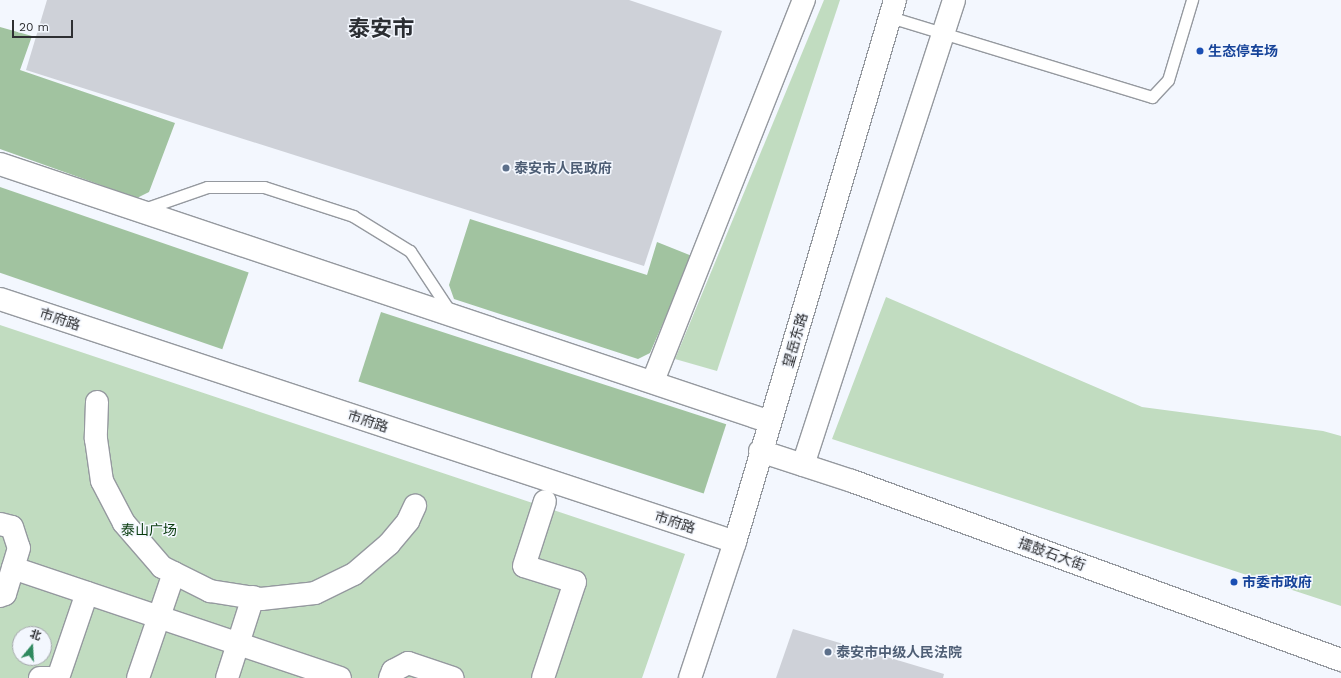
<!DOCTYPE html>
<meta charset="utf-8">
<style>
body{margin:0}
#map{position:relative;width:1341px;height:678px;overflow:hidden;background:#f3f7fe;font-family:"Work Sans","Noto Sans SC",sans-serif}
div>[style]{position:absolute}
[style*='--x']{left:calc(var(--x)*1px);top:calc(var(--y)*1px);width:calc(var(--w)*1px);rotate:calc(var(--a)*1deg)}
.green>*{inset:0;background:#c1dcc0}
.forest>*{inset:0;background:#a1c3a0;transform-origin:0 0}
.building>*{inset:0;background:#ced1d8}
.roads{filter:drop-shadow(1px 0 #95999f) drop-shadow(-1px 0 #95999f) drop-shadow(0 1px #95999f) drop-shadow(0 -1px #95999f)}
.lane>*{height:11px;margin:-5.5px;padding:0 5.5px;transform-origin:5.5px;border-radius:5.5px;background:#fff}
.street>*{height:22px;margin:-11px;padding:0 11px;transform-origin:11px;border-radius:11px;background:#fff}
.secondary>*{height:22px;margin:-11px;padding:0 11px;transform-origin:11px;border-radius:11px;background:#fff}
.dots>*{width:11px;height:11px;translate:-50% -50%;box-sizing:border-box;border:2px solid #f3f7fe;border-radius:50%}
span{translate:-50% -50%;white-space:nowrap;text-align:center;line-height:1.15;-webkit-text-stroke:3px #f3f7fe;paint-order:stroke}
.transit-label{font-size:14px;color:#164399;font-weight:700}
.left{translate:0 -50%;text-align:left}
.service-label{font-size:14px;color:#4e5e75;font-weight:700}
.street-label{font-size:14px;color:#2e2f32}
.park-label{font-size:14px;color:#073a0c}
.town-label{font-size:22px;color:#2b2e33;font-weight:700}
.north{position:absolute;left:12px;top:626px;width:40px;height:40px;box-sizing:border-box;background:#f3f7fe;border:1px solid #a4a7ac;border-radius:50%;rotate:18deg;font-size:11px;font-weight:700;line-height:16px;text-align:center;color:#2e2f32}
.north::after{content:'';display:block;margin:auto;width:14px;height:18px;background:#2f895f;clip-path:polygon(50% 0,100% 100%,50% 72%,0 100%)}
.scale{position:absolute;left:12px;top:20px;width:61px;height:18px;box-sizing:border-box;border:2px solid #2e2f32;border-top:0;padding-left:5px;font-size:12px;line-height:14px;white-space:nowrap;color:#2e2f32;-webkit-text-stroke:3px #f3f7fe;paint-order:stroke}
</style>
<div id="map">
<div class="green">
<div style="clip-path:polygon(824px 0,840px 0,717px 371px,675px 359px)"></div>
<div style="clip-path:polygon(886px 297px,1142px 407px,1323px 431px,1341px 436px,1341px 606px,832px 439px)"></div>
<div style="clip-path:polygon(evenodd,0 325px,685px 554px,642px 678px,0 678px,0 325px,20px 634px,44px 634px,44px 658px,20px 658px,20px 634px)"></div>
</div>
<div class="forest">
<div style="clip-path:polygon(0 27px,32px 36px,20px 70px,175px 123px,149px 192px,137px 198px,0 149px)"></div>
<div style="left:0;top:187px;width:263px;height:81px;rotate:19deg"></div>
<div style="clip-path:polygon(470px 219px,647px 275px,657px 242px,692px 256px,650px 353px,638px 359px,454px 299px,449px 285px)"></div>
<div style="left:381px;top:312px;width:363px;height:73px;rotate:18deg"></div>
</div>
<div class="building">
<div style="clip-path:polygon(47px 0,629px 0,722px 31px,644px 266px,26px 70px)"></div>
<div style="clip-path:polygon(793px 629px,944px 674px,943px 678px,776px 678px)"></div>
</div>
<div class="roads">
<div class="lane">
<div style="--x:890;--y:17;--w:274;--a:17"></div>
<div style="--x:1152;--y:97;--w:23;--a:-47"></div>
<div style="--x:1168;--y:80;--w:84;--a:-73.3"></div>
<div style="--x:144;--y:209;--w:67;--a:-19.2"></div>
<div style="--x:207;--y:187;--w:57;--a:0"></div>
<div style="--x:264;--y:187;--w:94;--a:18"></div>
<div style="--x:353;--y:216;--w:67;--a:31.6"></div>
<div style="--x:410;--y:251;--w:74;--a:56.5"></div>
</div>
<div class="street">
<div style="--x:0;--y:164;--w:812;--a:18.52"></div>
<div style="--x:0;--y:299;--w:774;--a:18.29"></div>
<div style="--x:653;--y:381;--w:410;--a:-68.4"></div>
<div style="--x:97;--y:402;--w:37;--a:92"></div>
<div style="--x:96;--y:439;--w:42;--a:81.9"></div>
<div style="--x:102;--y:481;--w:47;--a:62.4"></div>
<div style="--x:124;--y:523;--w:58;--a:49.2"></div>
<div style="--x:162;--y:567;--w:54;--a:26.6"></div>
<div style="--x:210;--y:591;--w:52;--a:8.9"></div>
<div style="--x:261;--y:599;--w:54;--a:-6.3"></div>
<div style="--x:315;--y:593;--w:43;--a:-26"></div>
<div style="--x:354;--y:574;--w:46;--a:-40.6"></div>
<div style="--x:389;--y:544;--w:30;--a:-50"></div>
<div style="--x:408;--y:521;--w:17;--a:-65"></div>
<div style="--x:803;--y:465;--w:489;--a:-72"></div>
<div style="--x:0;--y:524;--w:12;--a:14"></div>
<div style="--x:12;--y:527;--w:22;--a:72"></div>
<div style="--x:19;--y:548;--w:48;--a:106.9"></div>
<div style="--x:5;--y:594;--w:5;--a:158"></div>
<div style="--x:13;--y:568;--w:345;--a:18.6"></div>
<div style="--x:40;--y:678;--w:9;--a:0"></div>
<div style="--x:58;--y:678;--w:90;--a:-71.2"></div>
<div style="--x:138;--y:678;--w:111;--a:-71.1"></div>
<div style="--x:227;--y:678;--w:85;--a:-72.2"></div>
<div style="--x:390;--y:678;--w:8;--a:-67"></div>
<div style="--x:393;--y:671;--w:17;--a:-28"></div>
<div style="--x:408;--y:663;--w:47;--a:18.4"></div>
<div style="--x:543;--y:678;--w:101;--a:-71.6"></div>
<div style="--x:575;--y:582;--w:53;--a:-162.6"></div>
<div style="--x:524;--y:566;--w:68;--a:-72.1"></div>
</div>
<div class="secondary">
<div style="--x:760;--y:451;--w:97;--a:18.1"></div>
<div style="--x:852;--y:481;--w:521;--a:20.11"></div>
<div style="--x:690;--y:678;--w:143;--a:-71.7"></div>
<div style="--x:735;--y:542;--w:565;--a:-73.55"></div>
</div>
</div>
<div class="dots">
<div style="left:1200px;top:51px;background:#1a4fb4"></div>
<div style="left:506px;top:168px;background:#5c6f8a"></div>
<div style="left:1234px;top:582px;background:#1a4fb4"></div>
<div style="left:828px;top:652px;background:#5c6f8a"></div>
</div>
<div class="transit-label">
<span class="left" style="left:1208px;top:51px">生态停车场</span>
<span class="left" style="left:1242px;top:582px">市委市政府</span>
</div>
<div class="service-label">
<span class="left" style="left:514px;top:168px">泰安市人民政府</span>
<span class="left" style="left:836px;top:652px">泰安市中级人民法院</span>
</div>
<div class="street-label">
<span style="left:60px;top:319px;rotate:18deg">市府路</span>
<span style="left:795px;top:340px;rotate:-74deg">望岳东路</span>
<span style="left:368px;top:421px;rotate:18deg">市府路</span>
<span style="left:675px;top:522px;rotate:18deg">市府路</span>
<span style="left:1052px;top:554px;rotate:20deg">擂鼓石大街</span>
</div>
<div class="park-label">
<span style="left:149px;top:530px">泰山广场</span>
</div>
<div class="town-label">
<span style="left:381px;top:29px">泰安市</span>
</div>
<div class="north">北</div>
<div class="scale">20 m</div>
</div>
